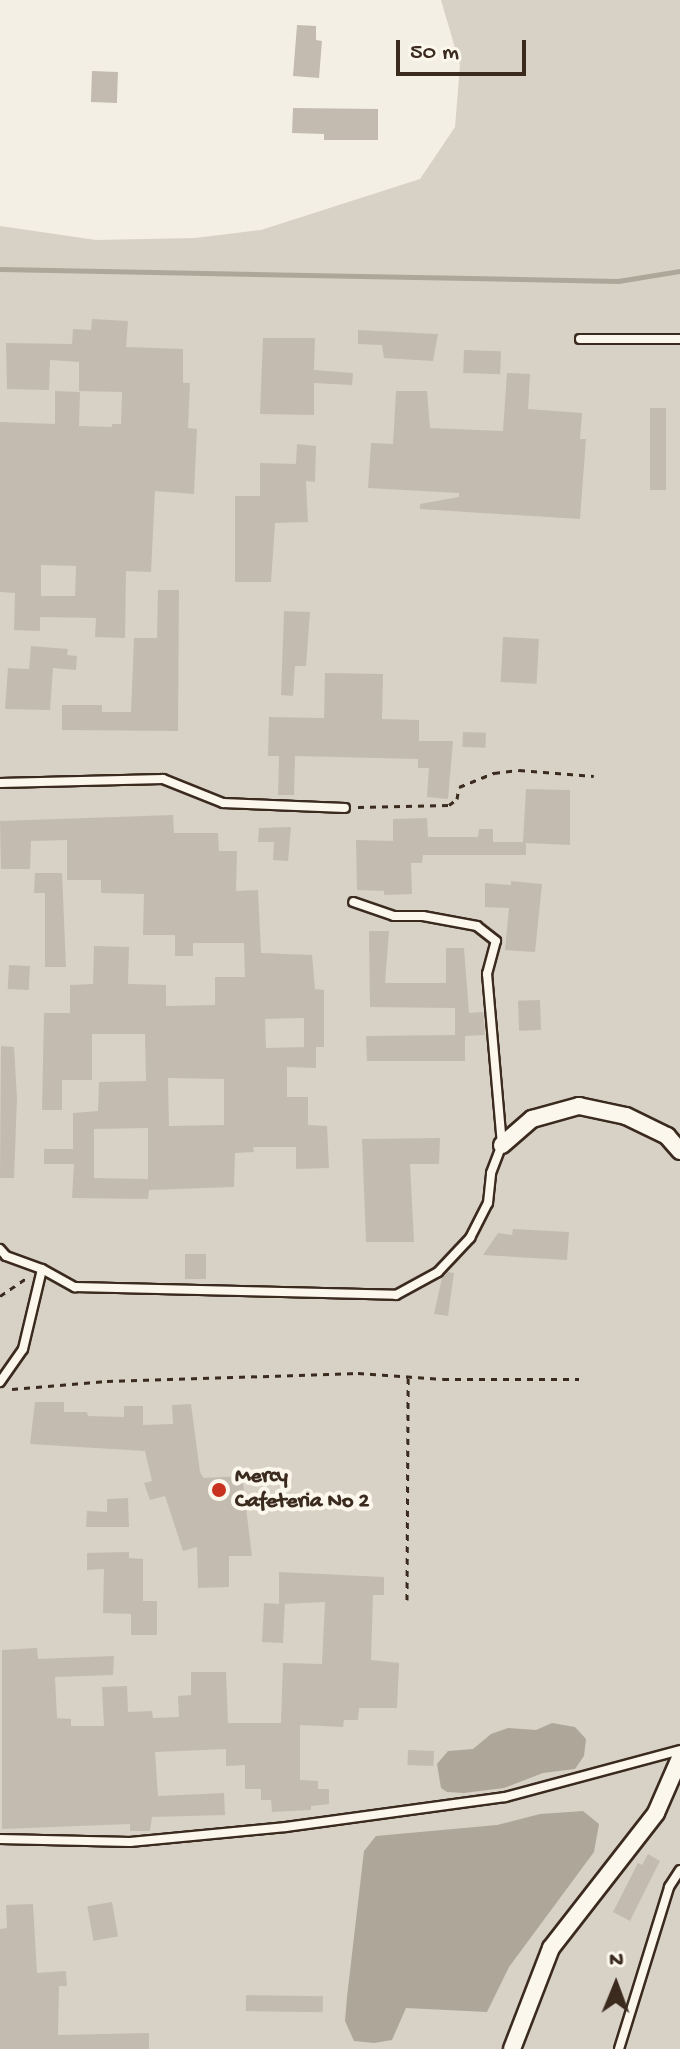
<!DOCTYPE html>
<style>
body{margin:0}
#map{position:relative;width:680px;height:2049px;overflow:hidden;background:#f3efe4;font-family:"Gochi Hand",sans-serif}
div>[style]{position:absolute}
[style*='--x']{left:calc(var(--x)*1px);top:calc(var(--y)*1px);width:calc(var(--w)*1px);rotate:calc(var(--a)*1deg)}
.green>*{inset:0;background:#d8d1c6}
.water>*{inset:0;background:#afa69a}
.stream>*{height:5px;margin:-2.5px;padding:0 2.5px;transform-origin:2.5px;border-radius:2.5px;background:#afa69a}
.building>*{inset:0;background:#c3bbb0;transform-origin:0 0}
.path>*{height:3px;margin-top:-1.5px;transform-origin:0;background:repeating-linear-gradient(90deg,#3b2a1e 0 6px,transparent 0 12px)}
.roads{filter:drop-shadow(2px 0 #3b2a1e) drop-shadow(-2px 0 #3b2a1e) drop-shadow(0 2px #3b2a1e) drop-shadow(0 -2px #3b2a1e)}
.service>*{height:8px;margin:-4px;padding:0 4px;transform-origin:4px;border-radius:4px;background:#fbf7ec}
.minor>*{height:16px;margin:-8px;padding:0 8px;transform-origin:8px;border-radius:8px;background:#fbf7ec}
.dots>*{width:22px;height:22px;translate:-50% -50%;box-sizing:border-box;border:4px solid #fbf7ec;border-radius:50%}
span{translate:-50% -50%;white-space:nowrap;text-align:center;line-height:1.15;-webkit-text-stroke:8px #fbf7ec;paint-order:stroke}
.poi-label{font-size:22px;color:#3b2a1e;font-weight:700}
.left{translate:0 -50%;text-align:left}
.north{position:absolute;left:576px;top:1945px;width:80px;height:80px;-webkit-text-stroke:6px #fbf7ec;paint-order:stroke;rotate:1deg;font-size:22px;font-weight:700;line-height:32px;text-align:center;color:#3b2a1e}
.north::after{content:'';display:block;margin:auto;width:28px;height:36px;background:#3b2a1e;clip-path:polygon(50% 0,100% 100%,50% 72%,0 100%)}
.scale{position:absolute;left:396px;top:40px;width:130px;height:36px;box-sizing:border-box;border:4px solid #3b2a1e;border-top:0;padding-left:10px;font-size:24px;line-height:28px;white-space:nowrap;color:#3b2a1e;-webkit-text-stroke:6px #fbf7ec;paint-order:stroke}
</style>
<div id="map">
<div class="green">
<div style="clip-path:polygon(441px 0,680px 0,680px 2049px,0 2049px,0 226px,96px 240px,195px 238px,261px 230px,420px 179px,455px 127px,460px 65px)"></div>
</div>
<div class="water">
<div style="clip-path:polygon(552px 1723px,575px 1727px,586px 1739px,584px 1756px,575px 1769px,543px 1773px,504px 1788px,464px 1793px,447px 1792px,441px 1788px,437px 1764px,448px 1751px,473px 1749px,491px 1734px,508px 1728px,536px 1730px)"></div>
<div style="clip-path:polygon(583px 1811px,599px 1824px,594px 1852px,509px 1967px,487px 2012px,406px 2008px,392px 2040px,374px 2043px,354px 2041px,345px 2021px,347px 1997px,364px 1851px,376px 1836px,497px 1825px,540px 1814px)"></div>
</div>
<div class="stream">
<div style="--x:0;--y:269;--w:618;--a:1.11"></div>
<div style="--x:618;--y:281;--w:63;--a:-9.2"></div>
</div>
<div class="building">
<div style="clip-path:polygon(297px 25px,316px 26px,316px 40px,322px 41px,319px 78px,293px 76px)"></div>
<div style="left:92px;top:71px;width:26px;height:31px;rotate:2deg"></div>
<div style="clip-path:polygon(293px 108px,378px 109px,378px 140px,324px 140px,324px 134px,292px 133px)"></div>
<div style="clip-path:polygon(evenodd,92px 319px,128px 321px,126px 347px,183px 349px,183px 383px,190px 383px,188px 428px,197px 429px,194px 494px,155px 491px,151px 572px,126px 571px,125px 638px,95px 637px,96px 618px,40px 617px,40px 631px,14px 630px,15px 593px,0 592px,0 422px,55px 424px,55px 391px,80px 392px,79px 426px,112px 427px,112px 424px,121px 424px,122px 392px,79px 391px,79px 362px,50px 360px,49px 390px,7px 389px,6px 343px,72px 344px,73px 329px,91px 330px,92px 319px,41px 565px,76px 566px,75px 596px,41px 596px,41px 565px)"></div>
<div style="clip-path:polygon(358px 330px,438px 334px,433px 361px,384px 358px,382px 345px,358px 344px)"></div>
<div style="clip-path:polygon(263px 338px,315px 338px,314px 370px,353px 373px,352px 385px,314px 383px,314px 415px,260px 414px)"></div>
<div style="left:464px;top:350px;width:37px;height:23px;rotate:2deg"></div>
<div style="clip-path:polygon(507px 373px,530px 374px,528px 409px,582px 413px,580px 439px,586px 439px,580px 519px,420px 509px,420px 504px,459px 497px,459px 493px,368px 488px,371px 443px,393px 444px,396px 391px,427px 391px,430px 428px,503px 431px)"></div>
<div style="left:650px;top:408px;width:16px;height:82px"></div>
<div style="clip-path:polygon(297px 444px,316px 446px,315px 482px,306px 481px,308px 522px,275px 523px,271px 582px,235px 582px,235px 496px,260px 496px,260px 463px,296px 464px)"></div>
<div style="clip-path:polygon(158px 590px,179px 590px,178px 731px,62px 730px,62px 705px,102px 705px,102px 712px,131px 712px,134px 638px,157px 638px)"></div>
<div style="clip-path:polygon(284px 611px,310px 612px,306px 666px,295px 666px,293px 696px,281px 695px)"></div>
<div style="left:503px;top:637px;width:36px;height:45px;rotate:3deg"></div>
<div style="clip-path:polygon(31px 646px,68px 649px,67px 655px,77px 656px,76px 670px,53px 668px,50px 710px,5px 709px,8px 668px,29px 669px)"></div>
<div style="clip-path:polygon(325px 673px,383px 674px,382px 719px,419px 720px,419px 741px,453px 741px,448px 799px,427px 797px,429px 768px,418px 768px,418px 759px,295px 756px,294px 795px,278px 795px,279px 756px,268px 756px,269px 717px,324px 718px)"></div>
<div style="left:463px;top:732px;width:23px;height:15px;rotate:2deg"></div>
<div style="clip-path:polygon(526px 789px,570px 790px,570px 845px,526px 843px,526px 855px,423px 855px,422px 863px,411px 863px,412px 894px,384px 895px,384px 891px,357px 890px,356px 840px,393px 841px,393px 819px,427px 818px,428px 837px,478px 837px,479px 829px,493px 829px,493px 842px,523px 842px)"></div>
<div style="clip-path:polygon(evenodd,173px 815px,174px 833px,218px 833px,219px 851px,237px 851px,236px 891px,258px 890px,261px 953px,312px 955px,315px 989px,324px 990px,324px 1047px,316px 1047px,316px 1068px,287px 1067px,287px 1097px,308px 1097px,308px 1125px,327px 1126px,329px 1168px,296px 1169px,296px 1147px,253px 1147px,254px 1152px,235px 1153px,234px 1187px,149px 1190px,148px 1199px,72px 1198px,74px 1164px,44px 1164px,44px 1149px,73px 1149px,73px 1113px,98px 1111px,99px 1082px,146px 1081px,145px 1034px,92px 1034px,92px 1080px,62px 1080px,62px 1110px,42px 1110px,44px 1013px,70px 1013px,70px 985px,93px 984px,94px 946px,129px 947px,128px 984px,166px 985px,166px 1006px,215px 1005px,215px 977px,245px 977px,244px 943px,193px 943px,193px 956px,175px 956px,175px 935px,143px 935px,144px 894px,101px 893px,101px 880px,67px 880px,67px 840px,31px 841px,30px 869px,1px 869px,0 821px,173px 815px,304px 1018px,304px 1047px,266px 1048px,265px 1019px,304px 1018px,173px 815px,168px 1078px,224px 1079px,224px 1125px,169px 1126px,168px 1078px,173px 815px,148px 1128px,148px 1179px,94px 1178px,94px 1129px,148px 1128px)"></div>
<div style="clip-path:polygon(291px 827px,288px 861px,273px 860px,274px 842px,258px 842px,259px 828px)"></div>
<div style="clip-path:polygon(35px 873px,62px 873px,66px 967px,45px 967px,45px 893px,34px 893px)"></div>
<div style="clip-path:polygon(511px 881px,542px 884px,535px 952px,505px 950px,509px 908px,485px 907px,485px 883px,511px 885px)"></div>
<div style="clip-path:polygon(369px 931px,389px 931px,385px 983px,446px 983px,446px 948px,464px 948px,469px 1013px,483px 1012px,485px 1035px,465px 1036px,465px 1061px,367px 1061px,366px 1036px,455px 1035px,455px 1008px,370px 1007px)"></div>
<div style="left:9px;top:965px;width:21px;height:24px;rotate:3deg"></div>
<div style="left:540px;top:1000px;width:30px;height:22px;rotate:88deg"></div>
<div style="clip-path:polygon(1px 1046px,14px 1047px,17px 1098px,14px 1178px,0 1178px)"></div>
<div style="clip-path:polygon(440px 1138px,439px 1164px,410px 1164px,414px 1242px,366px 1242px,362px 1139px)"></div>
<div style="clip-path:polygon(513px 1229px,569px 1232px,567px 1260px,483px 1255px,498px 1233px,512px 1235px)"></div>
<div style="left:185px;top:1254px;width:21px;height:25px"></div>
<div style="clip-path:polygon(448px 1272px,454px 1273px,448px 1316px,434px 1314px,442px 1278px)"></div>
<div style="clip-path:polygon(35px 1402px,64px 1402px,64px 1412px,87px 1412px,88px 1416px,124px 1417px,124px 1406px,143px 1406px,143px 1425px,173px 1424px,172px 1405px,191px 1404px,200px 1472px,204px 1478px,242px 1476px,252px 1556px,229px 1556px,229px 1587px,198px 1588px,197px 1547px,183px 1551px,165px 1496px,150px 1500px,144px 1483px,152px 1481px,145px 1451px,30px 1444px)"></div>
<div style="clip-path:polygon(128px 1498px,129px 1527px,86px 1527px,87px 1511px,107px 1512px,107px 1499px)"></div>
<div style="clip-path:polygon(129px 1552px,129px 1558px,143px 1559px,143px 1601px,157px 1601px,157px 1635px,131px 1635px,131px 1614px,103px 1613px,104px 1569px,87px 1570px,87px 1553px)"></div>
<div style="clip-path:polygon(279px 1572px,384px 1577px,384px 1595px,373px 1595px,371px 1660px,399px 1663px,397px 1708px,359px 1708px,358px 1720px,344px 1720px,343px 1727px,300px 1725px,300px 1780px,318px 1781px,318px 1789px,329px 1789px,329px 1804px,311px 1806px,311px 1810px,272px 1812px,271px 1800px,261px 1800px,261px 1789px,245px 1789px,245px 1765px,226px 1766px,226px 1749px,155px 1752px,158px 1796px,224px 1793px,225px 1815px,152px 1817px,150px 1831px,130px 1831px,130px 1824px,2px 1829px,2px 1650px,37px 1648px,38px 1659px,114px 1656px,113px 1675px,55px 1677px,57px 1718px,71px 1719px,71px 1726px,104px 1726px,102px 1687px,127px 1686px,128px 1712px,152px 1711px,153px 1718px,179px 1717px,178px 1696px,191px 1695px,191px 1672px,226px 1672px,228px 1723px,281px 1723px,283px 1663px,322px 1664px,325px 1602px,282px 1604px,285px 1604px,283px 1643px,262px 1642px,264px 1603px,279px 1604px)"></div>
<div style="left:408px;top:1750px;width:26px;height:15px;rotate:2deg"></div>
<div style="clip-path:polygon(648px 1854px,660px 1861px,630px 1921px,613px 1912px,638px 1863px,642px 1865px)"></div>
<div style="left:112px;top:1902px;width:35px;height:25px;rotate:80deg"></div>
<div style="clip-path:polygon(33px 1904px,37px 1973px,66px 1971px,67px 1986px,59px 1986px,58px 2035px,149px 2033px,149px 2049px,0 2049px,0 1929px,7px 1928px,6px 1905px)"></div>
<div style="left:246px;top:1995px;width:77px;height:16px;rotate:1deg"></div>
</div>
<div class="path">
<div style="--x:358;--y:807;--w:91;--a:-1.3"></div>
<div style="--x:449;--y:805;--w:10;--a:-37"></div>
<div style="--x:457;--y:799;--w:12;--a:-81"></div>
<div style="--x:459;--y:787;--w:38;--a:-22"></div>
<div style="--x:494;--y:773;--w:25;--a:-7"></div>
<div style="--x:519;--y:770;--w:75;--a:4.6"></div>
<div style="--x:0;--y:1296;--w:32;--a:-34"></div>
<div style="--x:12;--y:1389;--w:95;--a:-4.8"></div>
<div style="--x:107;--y:1381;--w:251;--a:-1.8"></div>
<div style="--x:358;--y:1373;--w:85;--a:4"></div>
<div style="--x:443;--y:1379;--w:136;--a:0"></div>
<div style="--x:407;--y:1600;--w:224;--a:-89.7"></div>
</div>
<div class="roads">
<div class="service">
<div style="--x:580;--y:339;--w:100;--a:0"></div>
<div style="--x:0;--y:783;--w:163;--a:-1.4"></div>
<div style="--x:163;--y:779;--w:65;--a:21.8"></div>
<div style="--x:223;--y:803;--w:122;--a:2.3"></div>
<div style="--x:0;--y:1249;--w:9;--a:49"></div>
<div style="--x:6;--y:1256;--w:38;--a:20"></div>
<div style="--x:42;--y:1269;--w:38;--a:29"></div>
<div style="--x:75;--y:1287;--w:321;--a:1.4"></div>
<div style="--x:396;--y:1295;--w:48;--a:-28.7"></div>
<div style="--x:438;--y:1272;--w:47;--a:-46.7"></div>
<div style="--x:470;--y:1238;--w:39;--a:-63"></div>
<div style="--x:488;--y:1203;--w:30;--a:-84"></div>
<div style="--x:491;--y:1173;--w:30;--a:-69"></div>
<div style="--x:502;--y:1145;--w:172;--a:-95"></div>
<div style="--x:487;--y:974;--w:34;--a:-75"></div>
<div style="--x:496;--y:941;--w:24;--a:-142"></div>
<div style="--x:477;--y:926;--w:55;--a:-169.5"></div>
<div style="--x:423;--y:916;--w:29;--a:180"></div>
<div style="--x:394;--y:916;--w:43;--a:-161.1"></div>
<div style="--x:0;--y:1382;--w:40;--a:-55.1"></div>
<div style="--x:23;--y:1349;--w:82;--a:-76.6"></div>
<div style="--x:0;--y:1839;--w:130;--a:1.3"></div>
<div style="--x:130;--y:1842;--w:157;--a:-5.5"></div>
<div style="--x:286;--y:1827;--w:221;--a:-7.8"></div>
<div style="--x:505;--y:1797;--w:181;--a:-15"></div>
<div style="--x:619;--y:2049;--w:170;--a:-72.8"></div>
<div style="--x:669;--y:1887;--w:20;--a:-57"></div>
</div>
<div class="minor">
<div style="--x:502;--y:1145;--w:40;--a:-41"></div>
<div style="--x:532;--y:1119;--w:49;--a:-15.5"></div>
<div style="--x:579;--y:1106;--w:48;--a:12"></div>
<div style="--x:626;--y:1116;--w:46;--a:26"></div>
<div style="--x:667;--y:1136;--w:20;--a:49"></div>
<div style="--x:512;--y:2049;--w:108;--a:-68.9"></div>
<div style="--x:551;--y:1948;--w:171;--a:-52.1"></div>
<div style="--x:656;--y:1813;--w:60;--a:-66.4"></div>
</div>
</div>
<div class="dots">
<div style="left:219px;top:1490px;background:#c8321e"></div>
</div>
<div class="poi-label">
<span class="left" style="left:235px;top:1490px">Mercy<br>Cafeteria No 2</span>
</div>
<div class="north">N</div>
<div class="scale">50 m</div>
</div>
